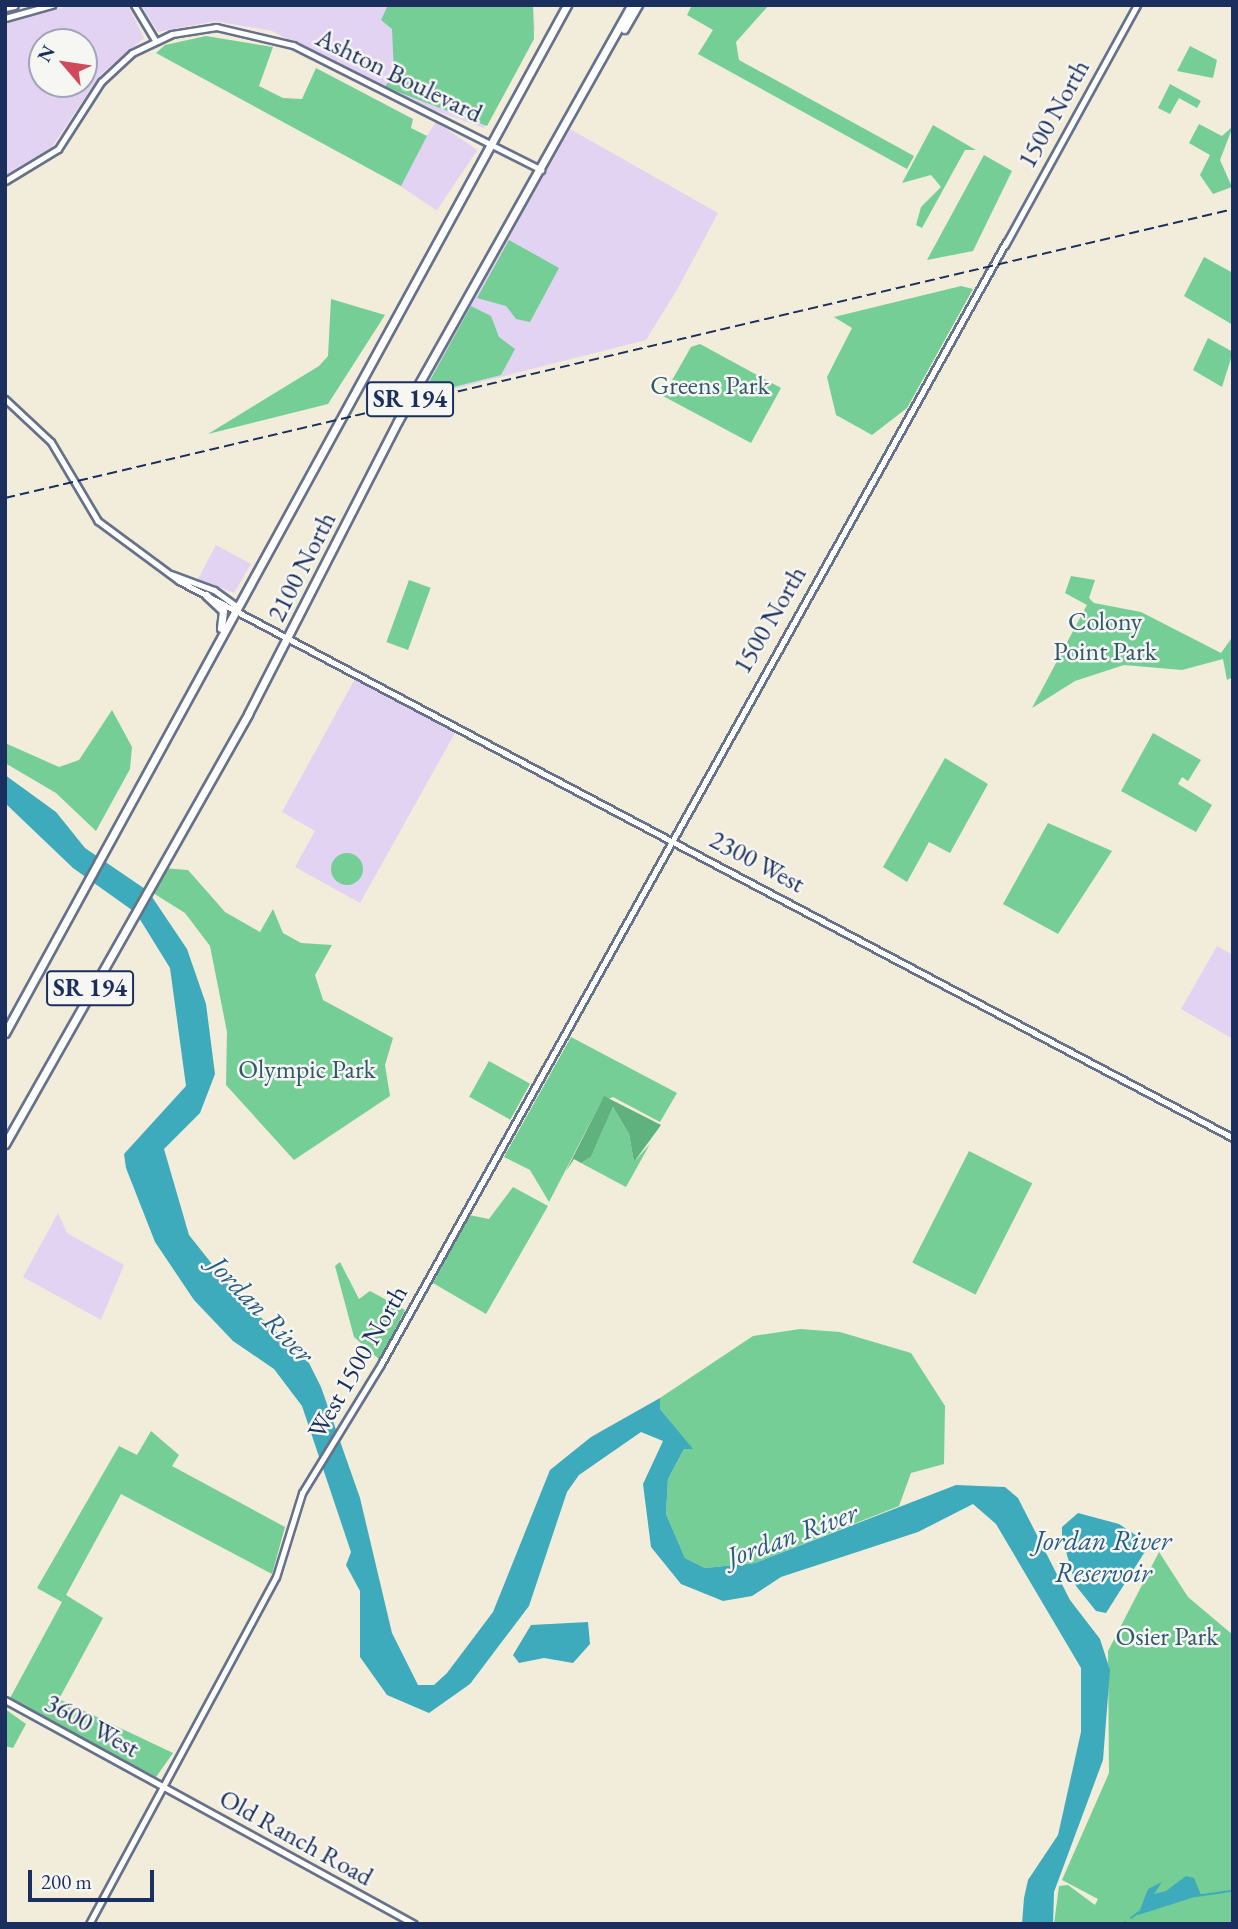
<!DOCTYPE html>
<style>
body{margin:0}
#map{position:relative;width:1238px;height:1929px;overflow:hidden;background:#f2ecdb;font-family:"EB Garamond",serif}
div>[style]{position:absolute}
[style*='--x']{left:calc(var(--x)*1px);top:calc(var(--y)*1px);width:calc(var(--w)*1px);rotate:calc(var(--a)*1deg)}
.built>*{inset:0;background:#e3d3f2;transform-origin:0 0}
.green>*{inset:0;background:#74ce95;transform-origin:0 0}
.round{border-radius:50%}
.forest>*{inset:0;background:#5fb17e}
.water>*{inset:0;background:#3dabbb}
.stream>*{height:2px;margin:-1px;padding:0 1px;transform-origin:1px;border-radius:1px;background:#3dabbb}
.roads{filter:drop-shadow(2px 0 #66718a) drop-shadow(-2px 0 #66718a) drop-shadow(0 2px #66718a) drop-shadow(0 -2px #66718a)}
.secondary>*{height:5px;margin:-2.5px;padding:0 2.5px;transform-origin:2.5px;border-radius:2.5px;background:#fff}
.highway>*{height:7px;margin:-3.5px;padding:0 3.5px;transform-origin:3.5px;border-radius:3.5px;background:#fff}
.rail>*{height:2px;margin-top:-1px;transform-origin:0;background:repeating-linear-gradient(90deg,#1b2f5e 0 10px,transparent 0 15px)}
span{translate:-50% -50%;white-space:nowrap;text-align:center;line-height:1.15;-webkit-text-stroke:5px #f6f6f2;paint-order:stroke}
.shield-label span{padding:2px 5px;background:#f6f6f2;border:2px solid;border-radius:5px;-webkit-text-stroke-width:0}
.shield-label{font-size:24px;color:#1b2f5e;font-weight:700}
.street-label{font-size:26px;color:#1b2f5e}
.park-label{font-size:26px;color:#31576c}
.water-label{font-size:28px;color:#275a7f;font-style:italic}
.frame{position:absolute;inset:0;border:7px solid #1b2f5e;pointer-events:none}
.north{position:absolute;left:28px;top:28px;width:70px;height:70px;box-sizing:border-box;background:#f6f6f2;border:2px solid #9ea6b7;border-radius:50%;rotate:299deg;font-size:19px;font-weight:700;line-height:28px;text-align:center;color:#1b2f5e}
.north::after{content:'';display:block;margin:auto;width:24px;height:32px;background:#d1495b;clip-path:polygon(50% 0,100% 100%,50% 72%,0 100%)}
.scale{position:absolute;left:28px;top:1870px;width:126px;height:32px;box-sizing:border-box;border:4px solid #1b2f5e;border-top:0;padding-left:9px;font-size:21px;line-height:24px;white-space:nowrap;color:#1b2f5e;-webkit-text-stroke:5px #f6f6f2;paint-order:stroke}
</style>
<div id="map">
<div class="built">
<div style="clip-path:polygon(evenodd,71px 5px,128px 5px,144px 38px,100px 75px,52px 147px,5px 175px,5px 24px,71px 5px,42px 42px,84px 42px,84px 84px,42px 84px,42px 42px)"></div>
<div style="clip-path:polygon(141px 5px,533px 5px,535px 29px,484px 128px,405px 100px,272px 31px,215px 21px,158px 32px)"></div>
<div style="left:436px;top:122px;width:50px;height:73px;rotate:34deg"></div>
<div style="clip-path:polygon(570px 129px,718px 213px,678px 288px,646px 340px,418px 398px)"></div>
<div style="clip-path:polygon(216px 545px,251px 564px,234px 593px,198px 579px)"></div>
<div style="clip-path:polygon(356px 677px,455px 733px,360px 903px,295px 867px,315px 831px,282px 812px)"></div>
<div style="clip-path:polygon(1217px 946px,1233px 955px,1233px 1039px,1181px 1009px)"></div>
<div style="clip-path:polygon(58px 1213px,67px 1233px,124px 1265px,101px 1320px,23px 1277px)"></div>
</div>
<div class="green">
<div style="clip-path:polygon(388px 5px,533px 5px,534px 39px,487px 126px,385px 87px,394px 72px,392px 29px,381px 20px)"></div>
<div style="clip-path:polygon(692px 5px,769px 5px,736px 42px,739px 60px,914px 156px,907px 169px,698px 54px,713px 30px,687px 15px)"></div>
<div style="clip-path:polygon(206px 36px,273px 47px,259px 86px,283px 98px,302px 99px,316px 68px,413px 119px,411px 128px,427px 136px,401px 186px,156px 53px,165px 45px)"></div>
<div style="clip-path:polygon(1190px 46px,1217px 60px,1213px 78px,1177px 71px)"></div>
<div style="clip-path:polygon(1170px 84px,1201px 101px,1197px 108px,1179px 98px,1170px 114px,1158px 108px)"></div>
<div style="clip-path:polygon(1199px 124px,1222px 136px,1233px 126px,1220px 160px,1232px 187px,1213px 194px,1200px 175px,1210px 155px,1189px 143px)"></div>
<div style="clip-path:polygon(933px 125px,976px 150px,965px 150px,922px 228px,916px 225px,921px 207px,941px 187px,931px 175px,902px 183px)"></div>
<div style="clip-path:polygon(984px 155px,1012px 171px,973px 251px,927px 260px)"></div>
<div style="clip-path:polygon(509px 240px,559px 268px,530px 322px,516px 319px,506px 306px,477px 298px)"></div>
<div style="clip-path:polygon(1204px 257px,1233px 273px,1233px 325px,1184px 296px)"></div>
<div style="clip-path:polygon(961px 286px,973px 289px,907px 408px,872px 435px,836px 415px,827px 377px,852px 328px,834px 317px)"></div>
<div style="clip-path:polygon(331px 299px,385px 315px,328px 404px,208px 434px,319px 366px,328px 356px)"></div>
<div style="clip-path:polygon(471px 306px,491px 316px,499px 337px,515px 349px,501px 375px,422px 395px)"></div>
<div style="clip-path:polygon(1208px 338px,1233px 352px,1222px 387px,1193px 370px)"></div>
<div style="clip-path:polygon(700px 344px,781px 388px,751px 443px,663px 396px,691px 347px)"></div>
<div style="clip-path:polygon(1071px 576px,1095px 580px,1089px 598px,1094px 603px,1141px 612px,1221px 653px,1233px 636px,1233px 677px,1227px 680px,1223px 659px,1182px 670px,1124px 665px,1075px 681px,1032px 708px,1087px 605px,1065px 593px)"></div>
<div style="left:409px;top:580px;width:23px;height:66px;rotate:20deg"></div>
<div style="clip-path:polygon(112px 710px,132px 747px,130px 769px,96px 831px,56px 793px,5px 763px,5px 743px,59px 767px,79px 760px)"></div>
<div style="clip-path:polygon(1153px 733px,1201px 760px,1188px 781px,1182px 777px,1178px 784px,1212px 805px,1196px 832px,1121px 791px)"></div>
<div style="clip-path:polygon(945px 758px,988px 784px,950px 853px,929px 842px,907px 882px,883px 867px)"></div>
<div style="clip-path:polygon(1048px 823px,1112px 851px,1058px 934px,1003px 904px)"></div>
<div class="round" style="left:331px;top:853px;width:32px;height:32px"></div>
<div style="clip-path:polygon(162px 868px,188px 870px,225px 912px,260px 932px,273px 909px,283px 933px,301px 943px,332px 945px,315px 975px,323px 1000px,393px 1038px,385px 1065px,390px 1096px,294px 1160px,226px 1085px,227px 1032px,210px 946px,185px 913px,150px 891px)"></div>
<div style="clip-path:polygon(571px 1037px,677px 1093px,660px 1122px,613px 1097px,601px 1102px,549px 1202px,530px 1170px,504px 1157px)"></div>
<div style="left:489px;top:1061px;width:47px;height:41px;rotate:29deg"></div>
<div style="clip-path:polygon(613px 1107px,629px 1134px,634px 1162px,650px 1144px,626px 1187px,581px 1163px,591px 1157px)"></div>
<div style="left:969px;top:1151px;width:71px;height:125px;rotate:27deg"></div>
<div style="clip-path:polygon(513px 1187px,548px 1206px,486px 1314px,433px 1283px,469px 1215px,489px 1219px)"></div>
<div style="clip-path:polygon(340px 1262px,359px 1299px,370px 1291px,405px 1310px,380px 1360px,354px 1337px,335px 1266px)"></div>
<div style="clip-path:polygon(800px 1329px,840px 1332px,911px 1353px,945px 1406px,944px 1464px,911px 1473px,899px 1506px,755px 1563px,705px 1568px,685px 1558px,666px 1514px,668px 1479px,684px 1449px,692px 1449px,660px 1409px,660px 1398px,753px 1336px)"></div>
<div style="clip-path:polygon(151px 1431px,179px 1455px,172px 1466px,285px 1527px,272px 1574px,121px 1494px,66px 1595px,103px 1618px,59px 1699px,173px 1753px,156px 1777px,9px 1700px,62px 1602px,37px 1588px,119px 1446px,137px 1455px)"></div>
<div style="clip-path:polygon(1159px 1552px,1188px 1597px,1233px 1635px,1233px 1924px,1054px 1924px,1059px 1886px,1068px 1885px,1095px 1905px,1098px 1899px,1062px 1880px,1109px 1773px,1108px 1651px)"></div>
<div style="clip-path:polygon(5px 1709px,26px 1724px,13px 1748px,5px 1746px)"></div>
</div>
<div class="forest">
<div style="clip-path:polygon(604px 1096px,661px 1125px,634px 1162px,629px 1134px,613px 1107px,591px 1157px,581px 1163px,574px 1159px,566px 1171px)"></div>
</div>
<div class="water">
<div style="clip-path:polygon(5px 775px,56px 812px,85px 848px,148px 891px,187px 949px,206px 1004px,215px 1074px,200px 1113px,164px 1149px,189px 1235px,235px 1293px,309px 1363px,321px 1387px,360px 1498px,392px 1633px,418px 1685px,434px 1685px,447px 1673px,493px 1612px,550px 1470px,591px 1437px,660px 1398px,660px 1409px,693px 1449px,684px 1449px,668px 1479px,666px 1514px,685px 1558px,705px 1568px,755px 1563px,956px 1485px,1005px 1487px,1018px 1498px,1070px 1600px,1100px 1639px,1110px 1670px,1103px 1760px,1054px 1892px,1053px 1924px,1022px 1924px,1024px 1898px,1028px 1880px,1058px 1835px,1081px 1732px,1081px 1668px,996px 1524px,973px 1504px,918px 1532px,781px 1577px,752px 1596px,723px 1601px,681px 1584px,651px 1547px,643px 1484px,663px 1441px,641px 1432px,579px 1475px,567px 1492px,529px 1606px,470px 1684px,429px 1713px,387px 1695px,360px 1657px,360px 1591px,346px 1565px,351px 1552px,302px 1406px,274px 1369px,233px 1341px,194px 1300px,155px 1242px,126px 1168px,124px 1154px,186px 1086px,170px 968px,136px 913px,73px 868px,5px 803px)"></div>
<div style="clip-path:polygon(1078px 1513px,1119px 1524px,1143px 1540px,1146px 1550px,1106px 1613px,1096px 1611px,1076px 1586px,1062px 1538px,1062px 1527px)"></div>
<div style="clip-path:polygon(588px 1622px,590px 1644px,573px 1663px,544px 1658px,519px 1663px,513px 1655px,531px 1625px)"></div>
<div style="clip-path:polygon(1186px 1876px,1194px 1878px,1201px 1895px,1138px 1915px,1148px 1889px,1162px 1882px,1154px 1894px,1166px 1891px)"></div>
</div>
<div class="stream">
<div style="--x:1196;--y:1896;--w:37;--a:-8"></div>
<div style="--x:1131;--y:1918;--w:10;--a:-37"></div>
<div style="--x:1124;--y:1924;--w:2;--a:-63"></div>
</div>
<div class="roads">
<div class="secondary">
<div style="--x:134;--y:5;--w:41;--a:59"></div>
<div style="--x:5;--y:18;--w:49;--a:-15.5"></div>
<div style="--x:5;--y:181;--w:62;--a:-31.1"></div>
<div style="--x:58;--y:149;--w:80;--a:-57.3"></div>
<div style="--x:101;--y:82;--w:42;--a:-43.1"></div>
<div style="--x:132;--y:53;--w:44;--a:-25.4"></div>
<div style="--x:172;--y:34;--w:45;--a:-9"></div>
<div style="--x:216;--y:27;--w:79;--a:13.2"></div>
<div style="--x:293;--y:45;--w:278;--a:26.7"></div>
<div style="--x:1005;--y:245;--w:274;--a:-61.2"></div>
<div style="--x:5;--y:399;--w:63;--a:43.1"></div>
<div style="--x:51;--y:442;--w:92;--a:59.3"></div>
<div style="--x:98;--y:521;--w:101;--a:36.5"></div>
<div style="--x:179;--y:581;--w:1192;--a:27.85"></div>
<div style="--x:171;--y:574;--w:46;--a:20.4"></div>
<div style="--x:214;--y:590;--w:27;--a:36"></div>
<div style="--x:5;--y:1700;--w:466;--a:28.7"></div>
<div style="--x:89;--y:1924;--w:394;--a:-61.7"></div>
<div style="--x:276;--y:1577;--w:88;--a:-72.8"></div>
<div style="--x:302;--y:1493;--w:151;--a:-58.5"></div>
<div style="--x:381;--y:1364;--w:1284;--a:-60.88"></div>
</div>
<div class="highway">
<div style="--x:5;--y:7;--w:9;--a:-13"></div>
<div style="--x:624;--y:29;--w:28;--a:-60"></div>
<div style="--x:206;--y:595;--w:23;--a:43"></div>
<div style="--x:223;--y:611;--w:17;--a:97"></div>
<div style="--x:5;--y:1033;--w:1172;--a:-61.33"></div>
<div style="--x:5;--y:1144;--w:494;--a:-60.5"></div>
<div style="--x:248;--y:714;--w:329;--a:-62.9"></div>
<div style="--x:398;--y:421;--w:477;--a:-60.7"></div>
</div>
</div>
<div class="rail">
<div style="--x:5;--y:498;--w:1262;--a:-13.24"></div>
</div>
<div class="shield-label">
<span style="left:410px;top:399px">SR 194</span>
<span style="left:90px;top:988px">SR 194</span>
</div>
<div class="street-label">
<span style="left:399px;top:76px;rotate:26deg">Ashton Boulevard</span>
<span style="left:1054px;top:114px;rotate:-61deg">1500 North</span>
<span style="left:302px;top:567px;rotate:-63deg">2100 North</span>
<span style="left:770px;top:620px;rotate:-60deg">1500 North</span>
<span style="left:757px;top:862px;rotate:28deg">2300 West</span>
<span style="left:358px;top:1362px;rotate:-60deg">West 1500 North</span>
<span style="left:92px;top:1726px;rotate:29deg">3600 West</span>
<span style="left:296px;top:1838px;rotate:29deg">Old Ranch Road</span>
</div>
<div class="park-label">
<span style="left:710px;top:386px">Greens Park</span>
<span style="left:1105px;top:637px">Colony<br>Point Park</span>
<span style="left:307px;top:1070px">Olympic Park</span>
<span style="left:1167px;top:1637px">Osier Park</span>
</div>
<div class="water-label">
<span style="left:262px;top:1309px;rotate:46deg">Jordan River</span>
<span style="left:792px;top:1534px;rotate:-20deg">Jordan River</span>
<span style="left:1103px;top:1556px">Jordan River<br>Reservoir</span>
</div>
<div class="frame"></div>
<div class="north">N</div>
<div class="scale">200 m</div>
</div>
